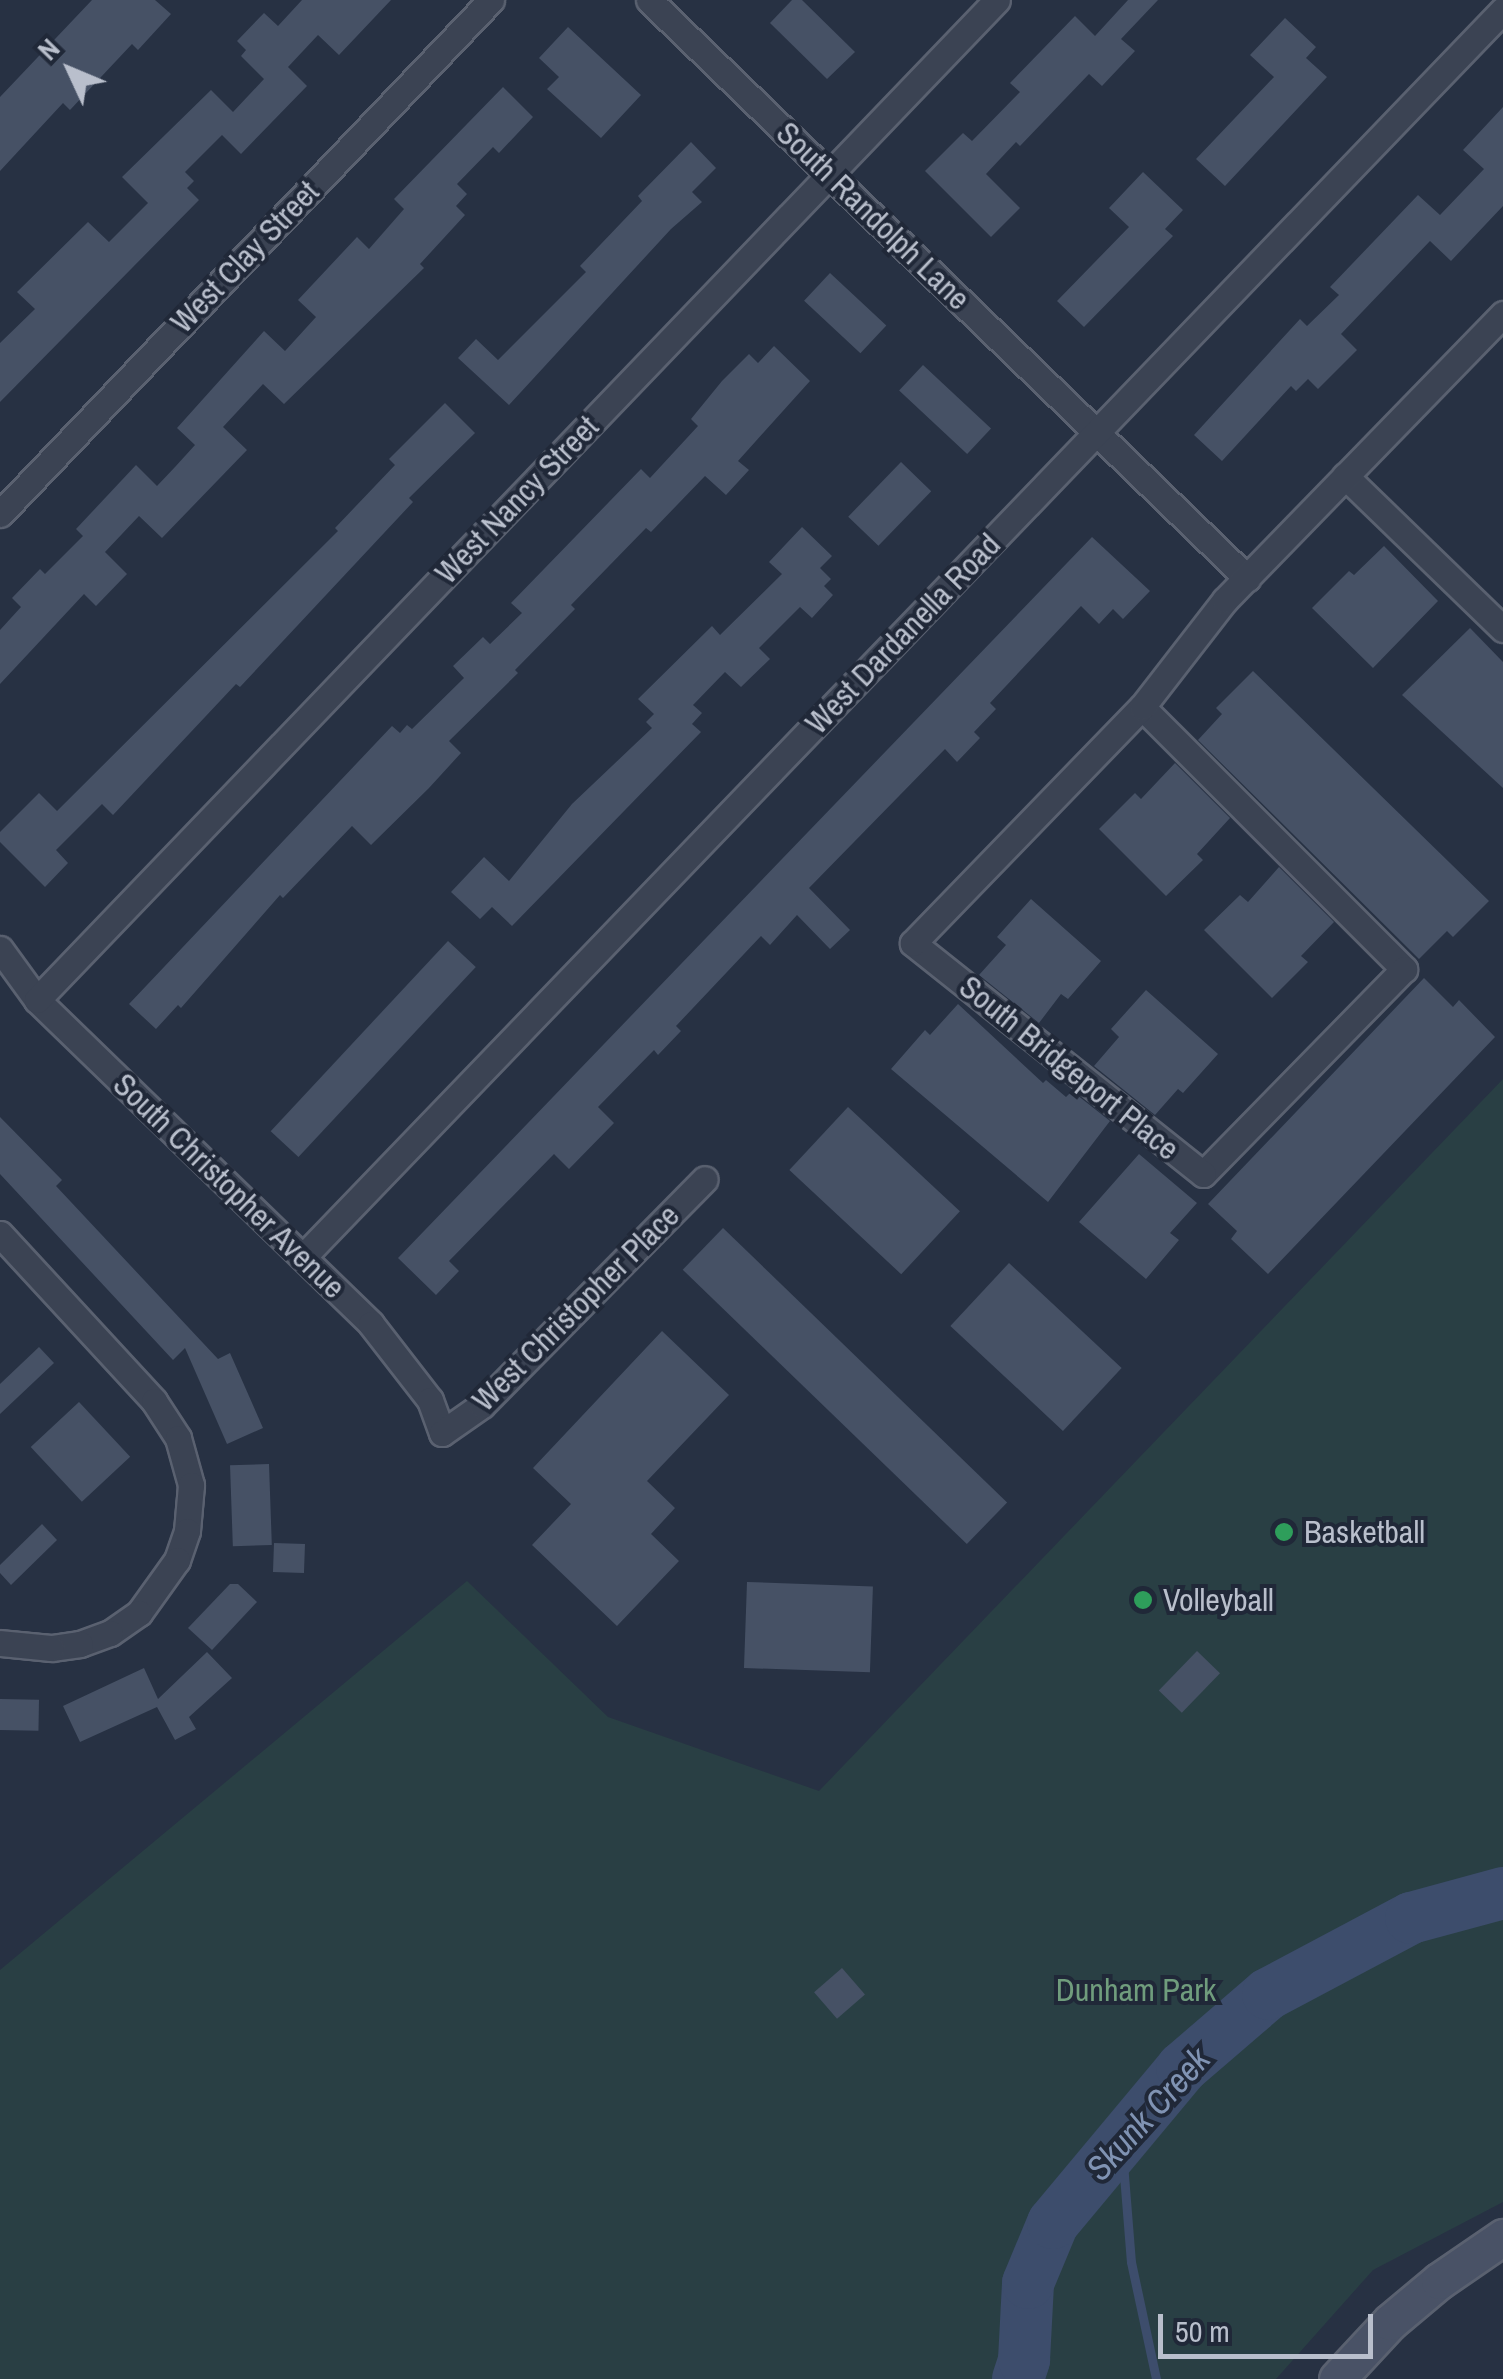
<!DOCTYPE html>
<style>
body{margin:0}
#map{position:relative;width:1503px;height:2379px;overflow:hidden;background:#273143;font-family:"Archivo Narrow",sans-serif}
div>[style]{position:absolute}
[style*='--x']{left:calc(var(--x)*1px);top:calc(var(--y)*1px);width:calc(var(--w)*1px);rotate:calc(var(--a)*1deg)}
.green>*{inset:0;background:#293f44}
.stream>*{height:9px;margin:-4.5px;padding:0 4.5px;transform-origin:4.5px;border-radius:4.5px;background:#3d4d6c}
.river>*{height:52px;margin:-26px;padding:0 26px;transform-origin:26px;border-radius:26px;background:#3d4d6c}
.building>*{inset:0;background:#465165;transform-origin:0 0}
.roads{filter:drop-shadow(2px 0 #5a6170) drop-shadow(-2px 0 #5a6170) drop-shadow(0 2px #5a6170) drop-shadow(0 -2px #5a6170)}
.street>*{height:25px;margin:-12.5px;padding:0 12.5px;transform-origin:12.5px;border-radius:12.5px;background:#3b4353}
.secondary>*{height:35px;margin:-17.5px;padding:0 17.5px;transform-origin:17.5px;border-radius:17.5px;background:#495266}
.dots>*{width:28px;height:28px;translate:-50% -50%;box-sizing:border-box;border:5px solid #202838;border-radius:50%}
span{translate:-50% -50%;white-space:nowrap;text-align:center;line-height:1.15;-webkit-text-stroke:8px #202838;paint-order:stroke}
.street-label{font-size:32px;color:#b9bfcc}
.poi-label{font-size:32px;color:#b9bfcc}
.left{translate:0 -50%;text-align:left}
.park-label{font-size:32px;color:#709d7d}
.water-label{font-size:35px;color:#8093b3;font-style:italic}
.north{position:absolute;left:20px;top:20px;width:100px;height:100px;-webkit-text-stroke:8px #202838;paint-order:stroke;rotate:314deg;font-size:28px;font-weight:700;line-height:40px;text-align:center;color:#b9bfcc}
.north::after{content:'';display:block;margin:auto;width:35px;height:45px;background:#b9bfcc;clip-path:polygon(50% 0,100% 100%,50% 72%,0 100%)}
.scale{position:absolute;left:1158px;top:2314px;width:215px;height:45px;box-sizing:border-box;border:5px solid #b9bfcc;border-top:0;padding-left:12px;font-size:30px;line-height:35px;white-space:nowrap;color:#b9bfcc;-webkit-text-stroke:8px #202838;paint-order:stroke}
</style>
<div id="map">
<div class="green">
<div style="clip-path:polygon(1503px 1079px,1503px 2202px,1373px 2270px,1276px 2379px,0 2379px,0 1970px,467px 1581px,608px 1717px,819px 1791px)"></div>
</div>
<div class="stream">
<div style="--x:1121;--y:2138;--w:124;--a:85.4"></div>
<div style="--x:1131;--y:2262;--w:120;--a:77.9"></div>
</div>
<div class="river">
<div style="--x:1018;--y:2379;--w:20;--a:-72"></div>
<div style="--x:1024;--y:2360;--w:77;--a:-87"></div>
<div style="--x:1028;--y:2283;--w:65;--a:-67.4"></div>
<div style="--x:1053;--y:2223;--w:202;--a:-50.2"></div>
<div style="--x:1182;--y:2068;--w:113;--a:-40.7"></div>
<div style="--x:1268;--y:1994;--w:162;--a:-28"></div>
<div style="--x:1411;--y:1918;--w:95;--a:-15.2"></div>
</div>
<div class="building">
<div style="clip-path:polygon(92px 0,155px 0,171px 14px,138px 50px,132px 44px,70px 110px,63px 103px,0 171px,0 97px)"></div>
<div style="clip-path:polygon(302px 0,391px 0,339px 55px,318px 35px,288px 67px,307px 86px,241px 154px,222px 135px,185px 172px,194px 181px,187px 188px,199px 200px,0 402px,0 343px,35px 309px,17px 292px,88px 222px,109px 242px,148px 203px,122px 177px,211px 90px,233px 112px,264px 79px,241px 56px,246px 50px,237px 41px,264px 13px,278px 26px)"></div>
<div style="clip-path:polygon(792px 0,802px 0,855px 52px,827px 79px,770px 23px)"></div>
<div style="clip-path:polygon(1128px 0,1158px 0,1121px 39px,1135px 51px,1102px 86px,1089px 74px,1020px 146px,1016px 142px,986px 174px,1020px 208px,991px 237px,925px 171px,963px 133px,972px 141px,1020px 92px,1010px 83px,1075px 16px,1095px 36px)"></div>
<div style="clip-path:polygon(1285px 18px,1316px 47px,1306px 58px,1327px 77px,1225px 186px,1196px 159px,1274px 77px,1250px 55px)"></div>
<div style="clip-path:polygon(568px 27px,641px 95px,601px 138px,547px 89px,559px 77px,539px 58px)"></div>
<div style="clip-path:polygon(503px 87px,533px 117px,499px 153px,493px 147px,457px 184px,467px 194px,456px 206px,465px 215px,420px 264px,424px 268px,284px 404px,263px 384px,223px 427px,247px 450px,162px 538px,139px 516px,105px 552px,127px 574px,96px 606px,84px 594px,0 684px,0 630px,21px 607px,12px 598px,40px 569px,45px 574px,83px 536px,76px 529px,136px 465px,157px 486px,175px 467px,195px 445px,177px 428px,264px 331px,285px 351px,316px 317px,298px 300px,357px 237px,369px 249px,404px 209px,394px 199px)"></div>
<div style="clip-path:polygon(1503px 107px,1503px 206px,1451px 261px,1430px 241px,1341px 334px,1357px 350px,1318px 389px,1308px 379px,1296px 391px,1291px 386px,1222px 461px,1194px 435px,1300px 319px,1307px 326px,1339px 295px,1330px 287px,1418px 195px,1440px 215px,1484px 169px,1463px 150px)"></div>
<div style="clip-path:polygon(691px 142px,716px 168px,692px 192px,702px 202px,671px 229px,509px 405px,458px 358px,476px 339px,498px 360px,586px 272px,580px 266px,642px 201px,638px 196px)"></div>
<div style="clip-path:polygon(1143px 172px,1183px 210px,1165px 229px,1173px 236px,1084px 327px,1057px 301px,1129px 227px,1109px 208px)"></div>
<div style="left:830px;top:273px;width:77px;height:38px;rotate:43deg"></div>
<div style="clip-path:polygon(774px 346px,810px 381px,738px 461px,749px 470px,726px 495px,705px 476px,651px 532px,646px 528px,571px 605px,575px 609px,515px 670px,518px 673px,449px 741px,461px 753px,429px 788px,371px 845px,352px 826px,283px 898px,280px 895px,181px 1008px,178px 1005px,156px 1029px,129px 1004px,392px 726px,400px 733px,407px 725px,412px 729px,464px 678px,453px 666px,483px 637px,490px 644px,522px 613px,511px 603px,641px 469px,650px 478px,698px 426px,691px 419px,722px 381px,749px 354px,758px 363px)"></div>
<div style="left:923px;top:365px;width:93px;height:35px;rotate:43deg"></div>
<div style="clip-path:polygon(445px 403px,475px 433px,409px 498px,413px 502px,240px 687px,236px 684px,113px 815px,102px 804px,56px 850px,68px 863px,45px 887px,0 842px,0 832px,39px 793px,57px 811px,338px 531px,335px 528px,395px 465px,389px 459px)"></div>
<div style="left:901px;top:462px;width:42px;height:76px;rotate:44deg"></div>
<div style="clip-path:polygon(802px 527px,832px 556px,820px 568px,831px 579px,824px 586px,833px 595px,812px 618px,800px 607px,759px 648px,770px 659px,741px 687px,725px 672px,693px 705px,702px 713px,692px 724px,701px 732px,512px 926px,492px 907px,480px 919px,451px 892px,484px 857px,509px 881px,572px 804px,652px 728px,646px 722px,654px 714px,638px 699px,712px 626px,720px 635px,782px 574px,769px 562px)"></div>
<div style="clip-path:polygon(1092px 537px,1150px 591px,1123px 619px,1113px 609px,1099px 624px,1081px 606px,990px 703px,996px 709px,974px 732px,980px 738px,957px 762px,945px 749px,809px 888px,850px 930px,830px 949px,797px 915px,770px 945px,761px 936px,676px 1026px,681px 1031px,658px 1055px,654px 1050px,598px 1107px,614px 1123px,569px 1169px,554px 1154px,449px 1261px,459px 1271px,436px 1295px,398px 1258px)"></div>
<div style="clip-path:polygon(1384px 546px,1438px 601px,1373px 668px,1312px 608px,1349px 571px,1354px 575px)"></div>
<div style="clip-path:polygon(1470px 628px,1503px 662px,1503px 788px,1402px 695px)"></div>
<div style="clip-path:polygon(1253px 671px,1489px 901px,1453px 937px,1447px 931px,1419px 959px,1198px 740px,1222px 714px,1216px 708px)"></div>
<div style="clip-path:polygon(1175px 763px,1230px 818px,1197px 854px,1203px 860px,1166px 896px,1099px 829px,1135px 793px,1141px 799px)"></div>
<div style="clip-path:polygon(1279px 867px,1334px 922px,1301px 956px,1308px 962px,1272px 998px,1204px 930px,1240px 895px,1248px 902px)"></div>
<div style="clip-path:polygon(1031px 899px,1101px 961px,1068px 999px,1061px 994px,1039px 1023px,979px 975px,1006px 945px,997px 937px)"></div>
<div style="left:448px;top:941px;width:38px;height:260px;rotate:43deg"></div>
<div style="clip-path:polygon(1424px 978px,1453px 1007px,1459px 1000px,1495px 1037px,1268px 1274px,1231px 1239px,1237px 1231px,1208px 1204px)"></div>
<div style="clip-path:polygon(1146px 990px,1218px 1054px,1183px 1093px,1178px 1089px,1155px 1115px,1094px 1066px,1119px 1037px,1111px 1029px)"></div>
<div style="clip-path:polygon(958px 1004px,1043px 1083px,1046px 1080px,1066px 1097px,1072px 1091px,1110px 1121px,1048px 1202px,891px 1069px,925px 1030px,930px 1035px)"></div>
<div style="left:848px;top:1107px;width:153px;height:86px;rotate:43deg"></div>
<div style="clip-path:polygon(0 1117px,62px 1180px,56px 1186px,218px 1359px,230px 1353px,263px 1428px,227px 1444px,185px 1348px,173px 1360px,0 1174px)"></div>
<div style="clip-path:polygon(1139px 1154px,1197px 1203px,1170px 1233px,1179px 1240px,1146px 1279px,1079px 1222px)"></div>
<div style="left:723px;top:1228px;width:395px;height:58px;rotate:44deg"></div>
<div style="left:1009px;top:1263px;width:154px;height:86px;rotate:43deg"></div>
<div style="clip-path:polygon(662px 1331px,729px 1395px,647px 1481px,675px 1508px,651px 1534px,679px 1561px,617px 1626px,532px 1545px,571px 1504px,533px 1468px)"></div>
<div style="clip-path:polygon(39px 1347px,54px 1363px,0 1414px,0 1384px)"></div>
<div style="left:79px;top:1402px;width:75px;height:66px;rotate:47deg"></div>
<div style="left:269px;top:1464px;width:81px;height:39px;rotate:88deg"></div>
<div style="clip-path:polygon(42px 1524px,57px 1540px,11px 1585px,0 1573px,0 1565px)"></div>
<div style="left:274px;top:1543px;width:31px;height:29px;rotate:2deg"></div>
<div style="left:747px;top:1582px;width:126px;height:86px;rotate:2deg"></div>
<div style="clip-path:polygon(230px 1584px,238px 1584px,257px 1602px,212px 1650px,188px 1628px)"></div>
<div style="left:1197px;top:1651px;width:32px;height:55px;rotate:44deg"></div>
<div style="clip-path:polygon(207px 1652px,232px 1678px,189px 1717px,196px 1729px,175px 1740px,157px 1707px,80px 1742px,63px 1706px,144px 1668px,158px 1699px)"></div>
<div style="left:0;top:1699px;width:39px;height:31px;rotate:1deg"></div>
<div style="left:842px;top:1968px;width:35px;height:37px;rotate:49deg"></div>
</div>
<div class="roads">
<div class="street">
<div style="--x:649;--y:0;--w:832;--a:44.03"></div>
<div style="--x:1345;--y:476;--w:220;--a:44.1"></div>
<div style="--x:0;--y:514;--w:711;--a:-46.31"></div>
<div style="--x:1142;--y:707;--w:371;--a:45"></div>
<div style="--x:1404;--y:969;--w:287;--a:134.4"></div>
<div style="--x:1203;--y:1174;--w:371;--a:-141.5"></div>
<div style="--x:913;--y:943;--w:329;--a:-45.9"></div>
<div style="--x:1142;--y:707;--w:135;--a:-52.2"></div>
<div style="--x:1225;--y:600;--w:399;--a:-45.8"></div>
<div style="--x:0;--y:949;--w:63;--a:54"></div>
<div style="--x:37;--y:1000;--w:465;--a:44.1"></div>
<div style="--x:371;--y:1324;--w:96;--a:52.2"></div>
<div style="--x:430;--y:1400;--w:35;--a:70"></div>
<div style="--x:442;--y:1433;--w:49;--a:-35"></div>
<div style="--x:482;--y:1405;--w:317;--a:-45.4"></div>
<div style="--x:37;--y:1000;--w:1386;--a:-46.17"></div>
<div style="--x:0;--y:1234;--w:227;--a:47.3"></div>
<div style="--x:154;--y:1401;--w:44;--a:57"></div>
<div style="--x:178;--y:1438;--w:49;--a:74.5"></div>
<div style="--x:191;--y:1485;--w:46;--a:95"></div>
<div style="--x:187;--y:1531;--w:31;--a:109"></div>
<div style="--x:177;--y:1560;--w:65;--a:125.6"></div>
<div style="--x:139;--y:1613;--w:35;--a:145"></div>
<div style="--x:110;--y:1633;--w:32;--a:160"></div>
<div style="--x:80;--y:1644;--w:29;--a:172"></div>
<div style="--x:51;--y:1648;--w:51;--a:-174.4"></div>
<div style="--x:303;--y:1257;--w:1731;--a:-46.1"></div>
</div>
<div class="secondary">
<div style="--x:1337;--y:2379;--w:78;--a:-47.1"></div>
<div style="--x:1390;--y:2322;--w:64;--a:-39.9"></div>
<div style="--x:1439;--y:2281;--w:78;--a:-34.5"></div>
</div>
</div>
<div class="dots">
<div style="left:1284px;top:1532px;background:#2e9e5b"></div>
<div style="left:1143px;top:1600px;background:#2e9e5b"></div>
</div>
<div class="street-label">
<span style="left:873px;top:216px;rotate:44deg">South Randolph Lane</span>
<span style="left:245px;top:257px;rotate:-46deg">West Clay Street</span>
<span style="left:517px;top:500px;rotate:-46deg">West Nancy Street</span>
<span style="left:903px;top:634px;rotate:-46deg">West Dardanella Road</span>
<span style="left:1069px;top:1068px;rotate:39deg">South Bridgeport Place</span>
<span style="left:229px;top:1186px;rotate:44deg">South Christopher Avenue</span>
<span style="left:576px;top:1308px;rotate:-45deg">West Christopher Place</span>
</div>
<div class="poi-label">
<span class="left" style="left:1304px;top:1532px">Basketball</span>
<span class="left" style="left:1163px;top:1600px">Volleyball</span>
</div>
<div class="park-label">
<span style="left:1136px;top:1990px">Dunham Park</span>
</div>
<div class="water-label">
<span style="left:1148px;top:2114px;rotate:-48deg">Skunk Creek</span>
</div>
<div class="north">N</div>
<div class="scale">50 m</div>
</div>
